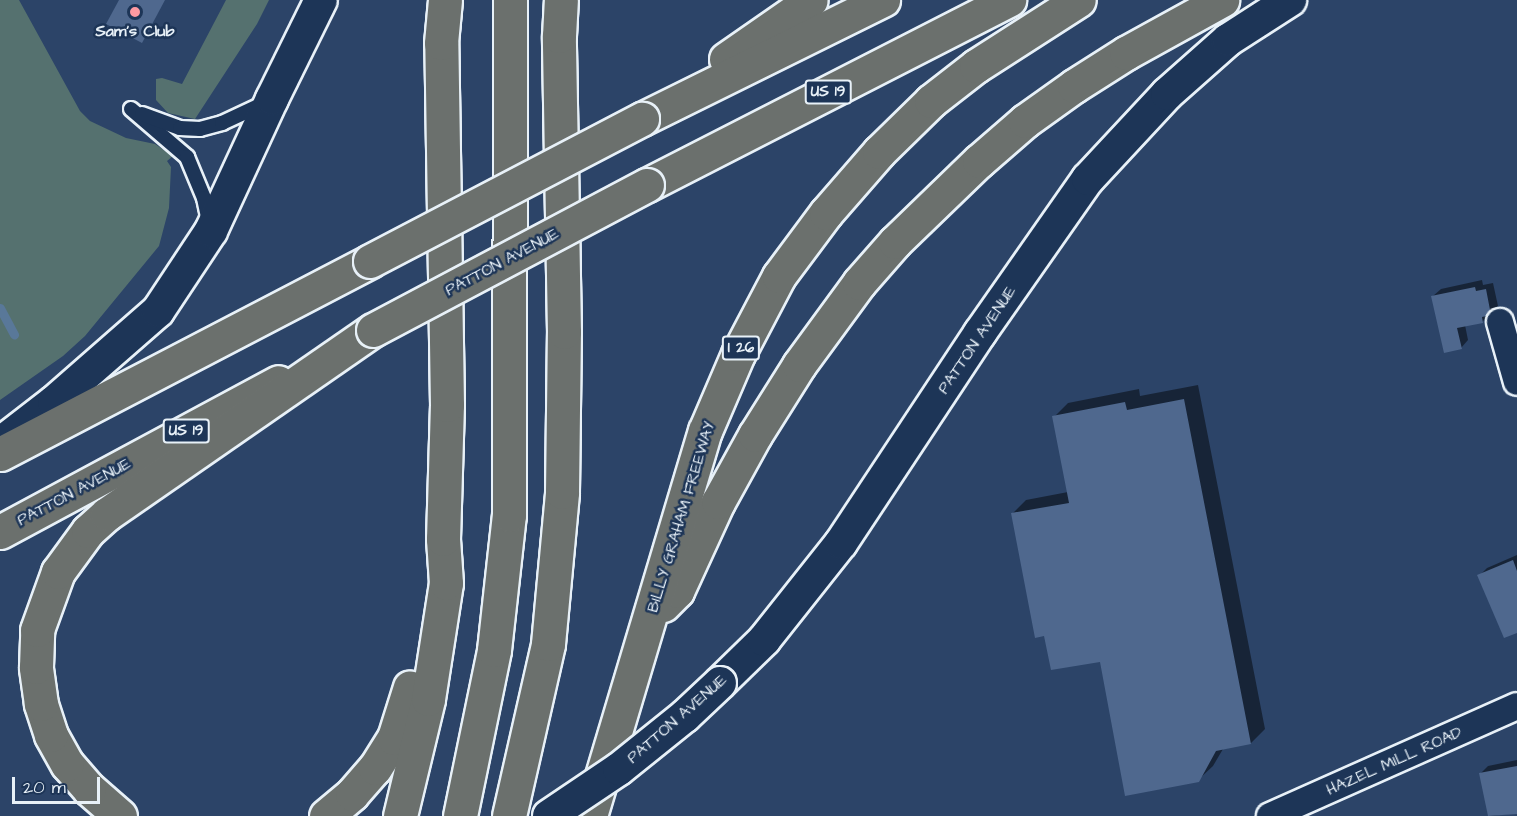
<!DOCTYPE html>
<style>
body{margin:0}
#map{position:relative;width:1517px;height:816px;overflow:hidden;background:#2c4468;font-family:"Architects Daughter",sans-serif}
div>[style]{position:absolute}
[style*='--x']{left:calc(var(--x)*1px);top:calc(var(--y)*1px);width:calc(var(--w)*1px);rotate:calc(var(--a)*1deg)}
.green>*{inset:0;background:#55716f}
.shadow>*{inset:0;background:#0007}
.stream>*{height:9px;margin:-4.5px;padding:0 4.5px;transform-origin:4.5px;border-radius:4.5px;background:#597899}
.building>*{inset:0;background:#4f688e}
.roads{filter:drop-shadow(2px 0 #e8f1f8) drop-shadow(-2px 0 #e8f1f8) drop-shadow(0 2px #e8f1f8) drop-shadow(0 -2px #e8f1f8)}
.service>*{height:14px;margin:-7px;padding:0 7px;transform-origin:7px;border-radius:7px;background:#1d3557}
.minor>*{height:26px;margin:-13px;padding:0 13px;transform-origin:13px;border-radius:13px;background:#1d3557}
.tertiary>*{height:32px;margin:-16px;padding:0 16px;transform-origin:16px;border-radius:16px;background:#1d3557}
.primary>*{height:33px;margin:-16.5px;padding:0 16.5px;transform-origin:16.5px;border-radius:16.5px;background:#6b706d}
.motorway>*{height:33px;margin:-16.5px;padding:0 16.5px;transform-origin:16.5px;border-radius:16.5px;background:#6b706d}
.bridges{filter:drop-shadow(2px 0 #e8f1f8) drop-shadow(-2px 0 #e8f1f8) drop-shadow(0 2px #e8f1f8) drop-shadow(0 -2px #e8f1f8)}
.tertiary-bridge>*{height:32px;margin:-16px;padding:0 16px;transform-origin:16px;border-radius:16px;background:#1d3557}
.primary-bridge>*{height:33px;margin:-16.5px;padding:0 16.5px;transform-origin:16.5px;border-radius:16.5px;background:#6b706d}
.motorway-bridge>*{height:33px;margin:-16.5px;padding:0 16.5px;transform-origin:16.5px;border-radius:16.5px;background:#6b706d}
.dots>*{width:16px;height:16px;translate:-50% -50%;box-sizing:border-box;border:3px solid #1d3557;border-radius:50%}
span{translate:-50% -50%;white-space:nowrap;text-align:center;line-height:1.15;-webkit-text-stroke:5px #1d3557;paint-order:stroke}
.shield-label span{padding:2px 4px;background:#1d3557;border:2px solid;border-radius:4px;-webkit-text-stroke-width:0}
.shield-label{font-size:15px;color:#e8f1f8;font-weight:700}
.poi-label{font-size:16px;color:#e8f1f8;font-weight:700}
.street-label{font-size:16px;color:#e8f1f8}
.scale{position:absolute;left:12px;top:777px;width:88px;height:27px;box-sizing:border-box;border:3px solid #e8f1f8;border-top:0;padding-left:8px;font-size:18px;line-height:21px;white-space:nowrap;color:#e8f1f8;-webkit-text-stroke:4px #1d3557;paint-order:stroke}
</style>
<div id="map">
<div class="green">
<div style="clip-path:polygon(0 0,19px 0,80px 111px,90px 121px,126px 138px,155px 144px,173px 156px,167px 161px,171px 167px,169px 208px,159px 246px,85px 336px,63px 356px,0 400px)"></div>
<div style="clip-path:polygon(226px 0,269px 0,257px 24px,195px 119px,168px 113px,156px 100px,156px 79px,162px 78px,182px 84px)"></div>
</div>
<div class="shadow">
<div style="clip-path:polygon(1482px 280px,1483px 285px,1493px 283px,1498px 306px,1482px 322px,1465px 325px,1468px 340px,1461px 348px,1433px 296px,1441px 289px)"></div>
<div style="clip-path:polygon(1198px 385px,1265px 729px,1251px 743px,1223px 749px,1213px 766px,1198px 780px,1101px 660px,1045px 634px,1012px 514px,1026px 500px,1068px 492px,1054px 417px,1068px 403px,1139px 389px,1140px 396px)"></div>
<div style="clip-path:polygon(1517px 555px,1517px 631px,1479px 576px,1487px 568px)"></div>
<div style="clip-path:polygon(1517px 760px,1517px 813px,1489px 816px,1481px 773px,1488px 766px)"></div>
</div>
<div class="stream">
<div style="--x:0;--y:308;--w:30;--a:62"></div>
</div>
<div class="building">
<div style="clip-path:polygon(119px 0,165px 0,142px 43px,106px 24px)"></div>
<div style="clip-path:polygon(1475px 287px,1476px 291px,1486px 289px,1491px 315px,1482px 317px,1483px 323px,1457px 328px,1462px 349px,1444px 353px,1431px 296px)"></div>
<div style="clip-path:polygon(1184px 399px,1251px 744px,1216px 751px,1199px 782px,1125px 796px,1100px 662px,1051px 670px,1044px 636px,1035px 638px,1011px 513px,1069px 503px,1052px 416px,1125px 402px,1127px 410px)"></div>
<div style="clip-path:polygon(1513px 560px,1517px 571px,1517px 633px,1504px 638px,1477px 575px)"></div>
<div style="clip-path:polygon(1517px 766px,1517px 814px,1488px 816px,1479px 773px)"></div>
</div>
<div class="roads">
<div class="service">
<div style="--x:131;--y:109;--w:74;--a:40.6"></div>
<div style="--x:187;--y:157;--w:44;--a:67.5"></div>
<div style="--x:204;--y:198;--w:24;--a:78"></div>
<div style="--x:142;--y:114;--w:40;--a:20.2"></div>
<div style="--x:180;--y:128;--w:20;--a:3"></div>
<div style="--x:200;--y:129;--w:23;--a:-15"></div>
<div style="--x:222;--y:123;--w:47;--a:-24.9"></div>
</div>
<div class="minor">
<div style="--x:1500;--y:322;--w:62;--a:74.2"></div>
<div style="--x:1270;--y:816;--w:270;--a:-24"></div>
</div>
<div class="tertiary">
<div style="--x:1;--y:443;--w:67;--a:-37.7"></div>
<div style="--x:54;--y:402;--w:138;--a:-41.2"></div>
<div style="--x:158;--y:311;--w:96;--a:-56.5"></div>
<div style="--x:211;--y:231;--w:145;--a:-65.2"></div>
<div style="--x:272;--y:99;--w:110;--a:-63.7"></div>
<div style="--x:720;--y:683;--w:62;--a:-44.3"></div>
<div style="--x:764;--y:640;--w:124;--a:-51.6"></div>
<div style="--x:841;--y:543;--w:252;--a:-56.5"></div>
<div style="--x:980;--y:333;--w:188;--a:-55"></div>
<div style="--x:1088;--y:179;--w:116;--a:-47.1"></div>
<div style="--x:1167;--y:94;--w:81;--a:-41.5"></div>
<div style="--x:1228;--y:40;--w:74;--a:-32.8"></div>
</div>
<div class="primary">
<div style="--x:0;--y:454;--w:417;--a:-27.5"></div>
<div style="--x:0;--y:532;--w:316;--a:-28.3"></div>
</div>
<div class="motorway">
<div style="--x:726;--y:59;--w:103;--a:-34.8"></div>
<div style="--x:642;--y:119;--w:269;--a:-26.3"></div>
<div style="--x:647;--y:185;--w:407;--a:-27.1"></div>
<div style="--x:663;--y:605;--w:20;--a:-45"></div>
<div style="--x:677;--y:591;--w:98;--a:-65.3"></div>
<div style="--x:718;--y:502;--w:77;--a:-61.1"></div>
<div style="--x:755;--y:435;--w:83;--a:-57.8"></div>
<div style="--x:799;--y:365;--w:102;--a:-53.8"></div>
<div style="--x:859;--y:283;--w:55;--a:-48.7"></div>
<div style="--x:895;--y:242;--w:117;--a:-44"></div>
<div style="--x:979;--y:161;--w:61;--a:-41"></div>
<div style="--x:1025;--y:121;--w:60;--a:-35.5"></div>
<div style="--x:1074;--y:86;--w:62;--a:-32.4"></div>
<div style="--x:1126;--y:53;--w:110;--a:-28.9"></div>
<div style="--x:120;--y:816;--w:41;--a:-138.9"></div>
<div style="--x:89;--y:789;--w:33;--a:-131"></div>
<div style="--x:67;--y:764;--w:33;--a:-119"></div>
<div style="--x:51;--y:735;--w:33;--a:-108"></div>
<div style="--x:41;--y:704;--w:37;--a:-98"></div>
<div style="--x:36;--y:667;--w:37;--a:-88"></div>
<div style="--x:37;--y:630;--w:62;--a:-70.1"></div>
<div style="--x:58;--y:572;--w:51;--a:-53.8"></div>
<div style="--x:88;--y:531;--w:25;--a:-42"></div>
<div style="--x:107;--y:514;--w:323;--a:-34.7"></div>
<div style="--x:326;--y:816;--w:34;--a:-40"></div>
<div style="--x:352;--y:794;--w:35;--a:-49"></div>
<div style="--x:375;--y:768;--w:36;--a:-58"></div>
<div style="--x:394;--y:738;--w:53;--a:-72.6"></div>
<div style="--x:400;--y:816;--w:120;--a:-76.5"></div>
<div style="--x:428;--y:699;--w:117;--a:-81.2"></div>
<div style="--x:446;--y:583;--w:44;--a:-93.9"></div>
<div style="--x:443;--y:539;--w:134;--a:-88.3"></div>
<div style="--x:447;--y:405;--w:362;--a:-90.9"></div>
<div style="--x:441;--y:43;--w:43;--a:-84.7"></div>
<div style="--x:460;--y:816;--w:169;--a:-78.4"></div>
<div style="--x:494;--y:650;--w:136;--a:-83.7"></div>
<div style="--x:509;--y:515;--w:515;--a:-89.89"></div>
<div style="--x:509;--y:816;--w:176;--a:-77.2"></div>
<div style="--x:548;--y:644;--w:153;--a:-84.7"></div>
<div style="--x:562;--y:492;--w:160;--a:-89.3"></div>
<div style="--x:564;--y:332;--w:296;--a:-91"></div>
<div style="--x:559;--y:36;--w:36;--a:-87"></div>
<div style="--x:590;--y:816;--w:402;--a:-73.4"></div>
<div style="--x:705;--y:431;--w:84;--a:-66.8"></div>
<div style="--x:738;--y:354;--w:88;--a:-62.3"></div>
<div style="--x:779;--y:276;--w:79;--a:-53.3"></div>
<div style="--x:826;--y:213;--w:81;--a:-49"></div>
<div style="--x:879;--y:152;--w:73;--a:-44.4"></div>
<div style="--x:931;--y:101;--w:57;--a:-37.9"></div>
<div style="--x:976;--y:66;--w:122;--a:-32.7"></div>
</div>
</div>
<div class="bridges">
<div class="tertiary-bridge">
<div style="--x:549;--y:816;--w:84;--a:-33.9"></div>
<div style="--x:619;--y:769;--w:85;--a:-38.8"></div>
<div style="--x:685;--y:716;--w:48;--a:-43.3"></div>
</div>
<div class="primary-bridge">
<div style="--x:370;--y:261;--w:307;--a:-27.6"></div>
</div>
<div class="motorway-bridge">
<div style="--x:373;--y:330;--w:310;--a:-27.9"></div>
</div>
</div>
<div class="dots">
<div style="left:135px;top:12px;background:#ff9aa2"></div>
</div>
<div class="shield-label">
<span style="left:828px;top:92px">US 19</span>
<span style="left:741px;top:348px">I 26</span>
<span style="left:186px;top:431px">US 19</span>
</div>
<div class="poi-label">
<span style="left:135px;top:31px">Sam's Club</span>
</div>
<div class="street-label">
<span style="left:502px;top:262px;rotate:-28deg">PATTON AVENUE</span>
<span style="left:977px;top:340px;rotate:-56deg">PATTON AVENUE</span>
<span style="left:74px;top:492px;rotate:-28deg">PATTON AVENUE</span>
<span style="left:681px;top:517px;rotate:-73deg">BILLY GRAHAM FREEWAY</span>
<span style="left:677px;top:719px;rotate:-41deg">PATTON AVENUE</span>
<span style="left:1394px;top:761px;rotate:-24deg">HAZEL MILL ROAD</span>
</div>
<div class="scale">20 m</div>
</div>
